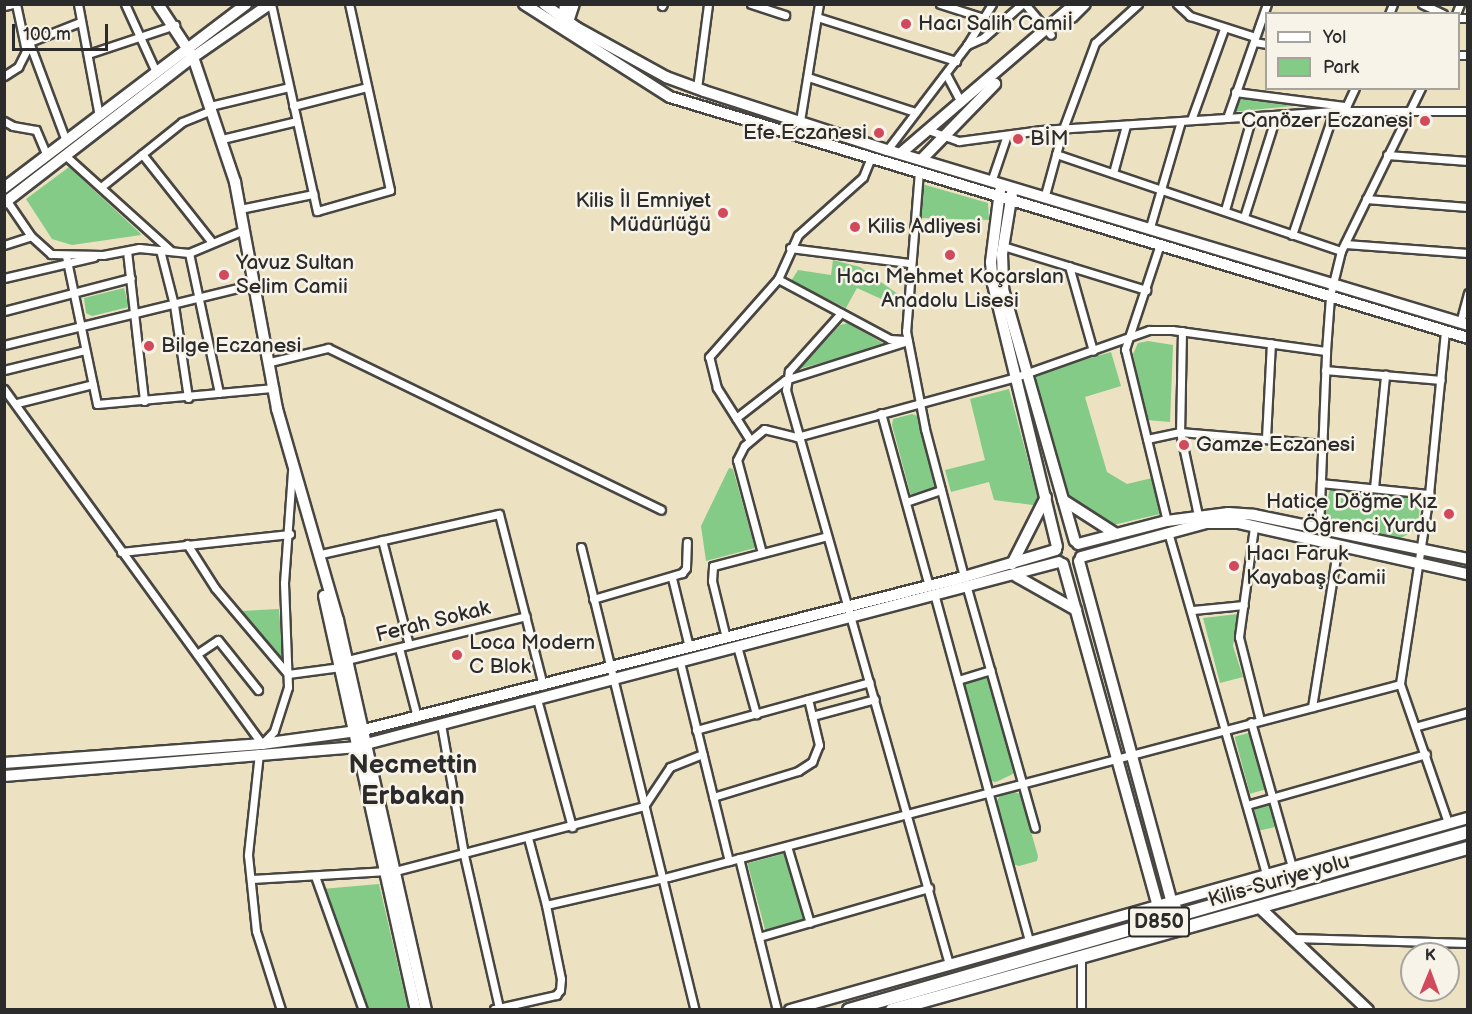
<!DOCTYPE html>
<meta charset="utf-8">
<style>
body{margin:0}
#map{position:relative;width:1472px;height:1014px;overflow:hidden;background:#ece2c2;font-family:"Balsamiq Sans",sans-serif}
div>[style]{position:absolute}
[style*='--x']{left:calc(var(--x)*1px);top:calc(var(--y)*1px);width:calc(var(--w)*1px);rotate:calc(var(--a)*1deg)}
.green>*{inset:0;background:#83cb86;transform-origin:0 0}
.roads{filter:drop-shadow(2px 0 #484642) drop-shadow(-2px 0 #484642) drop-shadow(0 2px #484642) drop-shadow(0 -2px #484642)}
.street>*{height:7px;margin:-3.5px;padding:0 3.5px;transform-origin:3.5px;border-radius:3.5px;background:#fff}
.secondary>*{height:10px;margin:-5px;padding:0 5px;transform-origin:5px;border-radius:5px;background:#fff}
.highway>*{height:12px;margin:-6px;padding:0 6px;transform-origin:6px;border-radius:6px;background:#fff}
.dots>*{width:16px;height:16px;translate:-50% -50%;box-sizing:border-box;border:3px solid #f7f3e8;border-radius:50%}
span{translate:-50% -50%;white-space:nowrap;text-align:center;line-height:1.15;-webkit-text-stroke:5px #f7f3e8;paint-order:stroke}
.shield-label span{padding:2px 4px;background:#f7f3e8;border:2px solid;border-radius:4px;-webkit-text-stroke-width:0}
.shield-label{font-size:20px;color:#2b2b2b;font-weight:700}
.poi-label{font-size:21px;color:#2b2b2b}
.left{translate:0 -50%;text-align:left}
.right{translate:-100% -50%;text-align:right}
.street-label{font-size:21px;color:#2b2b2b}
.district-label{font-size:27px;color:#2b2b2b;font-weight:700}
.frame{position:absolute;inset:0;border:6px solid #2b2b2b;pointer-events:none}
.legend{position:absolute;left:1265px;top:12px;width:195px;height:78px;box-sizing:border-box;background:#f7f3e8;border:2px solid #a5a39c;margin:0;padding:8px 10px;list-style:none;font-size:18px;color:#2b2b2b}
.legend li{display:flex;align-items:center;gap:12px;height:30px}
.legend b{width:30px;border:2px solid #a5a39c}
.north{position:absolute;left:1400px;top:942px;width:60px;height:60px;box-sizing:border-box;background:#f7f3e8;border:2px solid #a5a39c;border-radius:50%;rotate:1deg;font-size:16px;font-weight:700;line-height:24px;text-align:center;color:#2b2b2b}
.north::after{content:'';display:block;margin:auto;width:21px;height:27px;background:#d1495b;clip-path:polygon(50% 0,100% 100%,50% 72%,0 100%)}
.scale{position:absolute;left:12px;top:24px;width:96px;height:27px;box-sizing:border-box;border:3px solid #2b2b2b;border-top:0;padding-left:8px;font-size:18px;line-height:21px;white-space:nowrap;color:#2b2b2b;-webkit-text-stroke:4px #f7f3e8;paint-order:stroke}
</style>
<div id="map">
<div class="green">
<div style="clip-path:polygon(1236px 95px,1303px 105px,1231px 112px)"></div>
<div style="clip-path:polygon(69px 167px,140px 233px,141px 235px,72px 245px,52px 239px,26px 199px)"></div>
<div style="clip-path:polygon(922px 184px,988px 203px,989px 220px,918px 218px)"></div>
<div style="clip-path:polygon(833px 260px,860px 267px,902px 297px,899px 307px,857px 288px,846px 308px,791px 281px,798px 270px,831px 275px)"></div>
<div style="clip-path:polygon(124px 288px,129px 307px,92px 316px,86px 313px,84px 298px)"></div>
<div style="clip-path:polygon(848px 323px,886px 345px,799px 369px,840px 325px)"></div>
<div style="clip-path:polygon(1148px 341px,1173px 345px,1170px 422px,1147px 420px,1133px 354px,1138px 343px)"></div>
<div style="clip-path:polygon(1111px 352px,1121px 386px,1085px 397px,1107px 472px,1127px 484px,1152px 478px,1160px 514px,1113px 525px,1070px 499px,1034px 374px)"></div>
<div style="clip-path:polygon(1009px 389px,1040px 506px,994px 500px,989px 482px,951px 492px,945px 470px,985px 460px,970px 399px)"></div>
<div style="clip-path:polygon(912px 414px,918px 416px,937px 489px,911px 496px,892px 425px,893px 419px)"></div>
<div style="clip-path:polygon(729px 468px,733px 469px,755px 548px,706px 561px,701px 526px)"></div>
<div style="clip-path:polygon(1330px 488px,1421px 499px,1417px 529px,1401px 538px,1329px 523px,1325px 513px)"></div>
<div style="clip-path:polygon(279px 609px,283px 661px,281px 662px,241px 611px)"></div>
<div style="clip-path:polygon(1238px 614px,1233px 646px,1243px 677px,1220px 683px,1203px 618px)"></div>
<div style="clip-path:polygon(987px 675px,1015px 773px,996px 782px,990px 781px,963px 682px)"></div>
<div style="left:1252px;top:732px;width:59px;height:18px;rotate:75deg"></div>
<div style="clip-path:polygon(1015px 792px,1020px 794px,1038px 856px,1037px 861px,1019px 866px,1013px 864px,996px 802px,1001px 794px)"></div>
<div style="left:1272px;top:801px;width:26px;height:19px;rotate:77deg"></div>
<div style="left:786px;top:853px;width:69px;height:40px;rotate:75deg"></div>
<div style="clip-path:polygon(379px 884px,408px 1009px,369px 1009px,322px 889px)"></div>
</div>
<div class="roads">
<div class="street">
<div style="--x:78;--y:4;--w:114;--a:79.4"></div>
<div style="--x:125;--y:4;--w:75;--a:65.5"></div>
<div style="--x:271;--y:4;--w:212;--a:77.5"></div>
<div style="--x:317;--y:211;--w:76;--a:-16"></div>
<div style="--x:390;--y:190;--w:190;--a:-102.4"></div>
<div style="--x:751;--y:4;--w:36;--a:18"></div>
<div style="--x:940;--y:4;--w:46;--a:17.7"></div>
<div style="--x:1025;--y:4;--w:40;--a:50"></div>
<div style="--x:1177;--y:4;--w:18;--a:43"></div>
<div style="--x:1190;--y:16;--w:68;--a:17.9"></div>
<div style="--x:1422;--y:4;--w:23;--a:25"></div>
<div style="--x:4;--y:6;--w:9;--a:-13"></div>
<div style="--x:662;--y:6;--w:2;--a:-63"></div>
<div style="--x:1389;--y:14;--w:11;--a:-68"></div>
<div style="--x:1456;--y:14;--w:11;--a:-68"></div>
<div style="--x:817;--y:17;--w:146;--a:17.6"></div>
<div style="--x:1458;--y:18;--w:10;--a:0"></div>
<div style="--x:29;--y:42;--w:106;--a:69.5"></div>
<div style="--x:1254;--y:42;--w:12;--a:9"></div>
<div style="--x:27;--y:43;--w:57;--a:-21.6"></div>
<div style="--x:967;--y:45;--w:17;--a:-24"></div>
<div style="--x:983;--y:38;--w:52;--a:-41.1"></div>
<div style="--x:88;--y:54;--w:92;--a:-18.4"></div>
<div style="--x:1458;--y:55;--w:10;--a:0"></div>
<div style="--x:946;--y:74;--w:32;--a:62"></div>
<div style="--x:4;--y:76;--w:17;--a:-33"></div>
<div style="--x:18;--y:67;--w:18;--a:-63"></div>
<div style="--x:26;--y:51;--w:48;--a:-102"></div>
<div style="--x:808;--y:77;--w:113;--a:18.1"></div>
<div style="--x:697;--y:88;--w:85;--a:-82.5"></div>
<div style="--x:1235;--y:92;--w:110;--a:7.3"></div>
<div style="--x:210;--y:106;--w:81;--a:-13.5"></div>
<div style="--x:293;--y:106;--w:76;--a:-14.4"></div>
<div style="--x:1227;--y:118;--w:121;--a:-70.7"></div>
<div style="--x:1191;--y:120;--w:97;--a:-70.1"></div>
<div style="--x:4;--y:121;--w:10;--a:29"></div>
<div style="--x:13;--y:126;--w:23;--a:10"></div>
<div style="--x:36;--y:130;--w:28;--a:67"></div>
<div style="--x:800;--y:121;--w:119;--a:-80.8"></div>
<div style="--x:931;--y:131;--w:30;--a:20"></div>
<div style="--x:959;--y:141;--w:83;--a:-7.6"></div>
<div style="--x:1041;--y:130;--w:294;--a:-3.7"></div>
<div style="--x:1334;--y:111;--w:134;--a:0"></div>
<div style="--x:222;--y:139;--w:77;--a:-13.5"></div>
<div style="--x:887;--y:150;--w:132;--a:-52.7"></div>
<div style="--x:967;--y:45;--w:48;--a:-58.6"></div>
<div style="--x:142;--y:154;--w:111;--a:51.6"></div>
<div style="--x:1056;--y:154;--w:301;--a:18.8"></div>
<div style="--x:1387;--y:155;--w:81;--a:4.2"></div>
<div style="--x:67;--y:157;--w:140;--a:42.1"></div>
<div style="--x:919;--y:171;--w:161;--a:94.6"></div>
<div style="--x:906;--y:331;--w:100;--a:79"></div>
<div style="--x:925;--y:429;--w:153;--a:75.2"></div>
<div style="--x:1113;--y:173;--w:50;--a:-74.8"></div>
<div style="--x:992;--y:179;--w:46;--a:-71.2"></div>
<div style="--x:101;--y:187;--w:104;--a:-38.7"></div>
<div style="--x:182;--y:122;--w:32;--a:-22"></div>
<div style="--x:1045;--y:195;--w:68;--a:-74.7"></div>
<div style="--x:1063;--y:129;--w:92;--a:-69.6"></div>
<div style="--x:1095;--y:43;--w:58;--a:-42.2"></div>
<div style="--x:1366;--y:199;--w:102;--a:4.5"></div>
<div style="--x:7;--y:201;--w:42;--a:55.6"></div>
<div style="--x:31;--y:236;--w:27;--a:42"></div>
<div style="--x:51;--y:254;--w:52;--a:1.1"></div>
<div style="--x:103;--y:255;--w:37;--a:-11"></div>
<div style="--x:139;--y:248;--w:50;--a:5.7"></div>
<div style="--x:189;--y:253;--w:60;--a:-22.7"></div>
<div style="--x:240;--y:209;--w:75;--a:-11.6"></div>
<div style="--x:1225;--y:210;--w:98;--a:-74"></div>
<div style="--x:1244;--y:217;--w:106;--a:-72.4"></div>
<div style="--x:1150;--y:227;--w:110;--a:-73.7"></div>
<div style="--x:1292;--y:235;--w:131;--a:-71.3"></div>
<div style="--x:1334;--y:111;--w:13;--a:-18"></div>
<div style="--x:1346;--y:107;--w:21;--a:-65"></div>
<div style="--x:1160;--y:244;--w:111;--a:108.4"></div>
<div style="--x:1125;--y:349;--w:177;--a:76.3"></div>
<div style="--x:1345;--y:244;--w:123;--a:4.2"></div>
<div style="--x:4;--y:245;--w:28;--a:-18"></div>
<div style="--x:1003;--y:246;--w:150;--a:17.1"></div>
<div style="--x:790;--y:248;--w:120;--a:7.2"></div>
<div style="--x:160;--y:250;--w:57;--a:75.7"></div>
<div style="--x:174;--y:305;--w:94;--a:81.4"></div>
<div style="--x:127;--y:251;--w:151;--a:83.5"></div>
<div style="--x:189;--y:253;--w:143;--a:77.9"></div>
<div style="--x:66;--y:256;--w:151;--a:78.2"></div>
<div style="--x:97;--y:404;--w:178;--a:-5.2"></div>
<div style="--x:1069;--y:266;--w:88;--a:74.2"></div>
<div style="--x:4;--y:278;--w:92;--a:-13.1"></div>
<div style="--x:778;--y:279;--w:127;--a:28.2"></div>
<div style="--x:890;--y:339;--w:15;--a:4"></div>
<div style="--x:4;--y:311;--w:131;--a:-14.6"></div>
<div style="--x:841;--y:313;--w:78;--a:131.9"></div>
<div style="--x:789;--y:371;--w:19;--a:99"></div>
<div style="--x:786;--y:390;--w:597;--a:74.15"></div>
<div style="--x:1460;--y:323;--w:31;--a:-75"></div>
<div style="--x:1182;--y:331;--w:101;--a:91.1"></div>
<div style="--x:1180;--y:432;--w:85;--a:77.8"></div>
<div style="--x:1445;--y:331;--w:164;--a:95.6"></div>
<div style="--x:1429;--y:494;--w:192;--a:98.7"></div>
<div style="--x:1400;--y:684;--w:147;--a:70.9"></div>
<div style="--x:4;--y:345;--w:258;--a:-13.7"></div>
<div style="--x:270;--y:362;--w:60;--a:-13.6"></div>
<div style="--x:328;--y:348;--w:370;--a:25.9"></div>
<div style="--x:4;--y:370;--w:83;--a:-13.9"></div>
<div style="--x:1325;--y:370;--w:116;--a:4.9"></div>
<div style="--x:4;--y:389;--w:439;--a:54"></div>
<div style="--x:17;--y:403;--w:78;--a:-14"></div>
<div style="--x:881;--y:413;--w:180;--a:74.5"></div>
<div style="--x:736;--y:418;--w:62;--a:-37.8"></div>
<div style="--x:785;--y:380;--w:129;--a:-17.6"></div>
<div style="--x:1266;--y:438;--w:95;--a:-87"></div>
<div style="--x:1147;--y:439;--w:34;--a:-12"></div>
<div style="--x:1180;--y:432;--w:144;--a:4.8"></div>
<div style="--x:750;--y:440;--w:62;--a:-122.4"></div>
<div style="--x:717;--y:388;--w:32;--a:-104"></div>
<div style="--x:709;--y:357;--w:104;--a:-48.5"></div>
<div style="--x:778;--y:279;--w:48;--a:-65.6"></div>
<div style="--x:798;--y:235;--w:87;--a:-41.7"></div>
<div style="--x:863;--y:177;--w:22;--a:-68"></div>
<div style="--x:1321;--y:483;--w:109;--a:5.8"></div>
<div style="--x:1374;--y:488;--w:114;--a:-84.4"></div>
<div style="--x:906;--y:502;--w:37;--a:-19"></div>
<div style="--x:1254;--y:527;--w:111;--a:97.8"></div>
<div style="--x:1239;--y:637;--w:86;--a:75.8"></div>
<div style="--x:1319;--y:529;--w:178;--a:-87.7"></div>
<div style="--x:1326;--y:351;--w:55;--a:-85.8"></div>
<div style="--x:1330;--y:296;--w:46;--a:-76.3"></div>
<div style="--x:1341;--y:251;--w:182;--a:-63.9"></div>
<div style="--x:1168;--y:532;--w:356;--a:74"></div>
<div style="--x:382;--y:540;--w:108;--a:75.6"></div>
<div style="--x:187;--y:544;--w:52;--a:57.5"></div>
<div style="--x:215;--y:588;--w:113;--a:49.7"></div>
<div style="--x:288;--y:674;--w:53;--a:-7.5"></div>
<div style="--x:581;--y:547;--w:477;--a:76.2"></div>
<div style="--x:121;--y:552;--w:170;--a:-6.1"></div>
<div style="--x:762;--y:553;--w:96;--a:-105"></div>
<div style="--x:737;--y:460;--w:16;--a:-63"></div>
<div style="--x:744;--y:446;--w:26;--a:-40"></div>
<div style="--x:764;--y:429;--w:34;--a:14"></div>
<div style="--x:797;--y:437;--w:227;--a:-15.3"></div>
<div style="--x:1016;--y:377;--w:141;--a:-19.5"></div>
<div style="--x:1149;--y:330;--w:23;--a:0"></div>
<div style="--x:1172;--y:330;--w:155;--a:7.8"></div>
<div style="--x:321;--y:554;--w:182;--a:-12.7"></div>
<div style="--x:499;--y:514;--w:177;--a:75.6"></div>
<div style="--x:672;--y:578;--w:71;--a:76.2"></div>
<div style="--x:967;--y:588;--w:249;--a:74.2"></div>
<div style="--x:935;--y:597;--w:357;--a:74.7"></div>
<div style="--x:593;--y:599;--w:93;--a:-16.3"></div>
<div style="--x:682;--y:573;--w:6;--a:-51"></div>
<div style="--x:686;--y:568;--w:26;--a:-88"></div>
<div style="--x:1193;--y:610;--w:51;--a:-5.6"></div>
<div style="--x:726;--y:638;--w:59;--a:-103.8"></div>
<div style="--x:712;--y:581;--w:15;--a:-86"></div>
<div style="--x:713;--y:566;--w:118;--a:-14.7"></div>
<div style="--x:737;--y:646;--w:71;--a:74.4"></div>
<div style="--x:399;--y:648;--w:71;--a:75.4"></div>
<div style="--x:197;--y:654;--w:25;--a:-34"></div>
<div style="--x:218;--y:640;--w:64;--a:51.3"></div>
<div style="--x:347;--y:660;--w:184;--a:-13.8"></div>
<div style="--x:680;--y:662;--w:205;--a:76.2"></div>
<div style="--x:958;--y:680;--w:34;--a:-17"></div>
<div style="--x:537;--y:699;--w:133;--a:74.7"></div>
<div style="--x:1312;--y:707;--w:164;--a:-80.9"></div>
<div style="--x:812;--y:716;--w:65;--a:-15.1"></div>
<div style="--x:1251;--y:722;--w:151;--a:74.2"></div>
<div style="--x:441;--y:724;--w:133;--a:80"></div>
<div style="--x:464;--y:855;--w:157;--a:77.1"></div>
<div style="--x:1418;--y:726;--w:52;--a:-15.6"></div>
<div style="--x:696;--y:730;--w:180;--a:-15.4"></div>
<div style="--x:263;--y:743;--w:16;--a:-47"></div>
<div style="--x:274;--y:731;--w:46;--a:-72.3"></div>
<div style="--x:288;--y:687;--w:104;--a:-92.2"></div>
<div style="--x:284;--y:583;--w:112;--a:-85.9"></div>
<div style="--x:259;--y:753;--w:103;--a:96.2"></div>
<div style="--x:248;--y:855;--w:76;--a:84"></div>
<div style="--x:256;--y:931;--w:83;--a:72.4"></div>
<div style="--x:713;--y:797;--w:89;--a:-17"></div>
<div style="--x:798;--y:771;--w:17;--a:-33"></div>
<div style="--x:812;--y:762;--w:18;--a:-68"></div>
<div style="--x:819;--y:745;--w:47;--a:-103.4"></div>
<div style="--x:1247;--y:805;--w:186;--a:-15.9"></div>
<div style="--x:787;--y:846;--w:80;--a:73.4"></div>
<div style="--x:739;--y:858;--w:157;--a:76"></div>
<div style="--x:395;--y:871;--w:257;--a:-14.6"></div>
<div style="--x:644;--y:806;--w:47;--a:-56.3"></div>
<div style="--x:670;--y:767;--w:35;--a:-22"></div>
<div style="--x:315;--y:876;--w:142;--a:70.3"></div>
<div style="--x:251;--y:879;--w:133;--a:-3.4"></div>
<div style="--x:546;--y:905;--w:125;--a:-12.9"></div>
<div style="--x:668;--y:877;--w:757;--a:-14.77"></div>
<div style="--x:759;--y:937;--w:177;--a:-16.1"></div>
<div style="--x:1293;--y:938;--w:175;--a:1.6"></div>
<div style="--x:1081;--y:957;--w:53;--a:90"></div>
<div style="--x:494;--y:1009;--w:64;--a:-12.7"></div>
<div style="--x:556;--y:995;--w:6;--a:-51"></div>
<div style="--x:560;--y:990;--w:11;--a:-85"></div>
<div style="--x:561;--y:979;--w:76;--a:-101.5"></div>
<div style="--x:546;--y:905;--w:69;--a:-105"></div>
</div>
<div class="secondary">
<div style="--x:158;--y:4;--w:64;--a:56.6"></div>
<div style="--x:193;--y:57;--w:132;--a:71.4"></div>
<div style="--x:235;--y:182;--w:231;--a:79.5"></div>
<div style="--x:277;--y:409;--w:220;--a:73.9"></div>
<div style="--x:338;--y:620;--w:400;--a:77.3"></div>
<div style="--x:524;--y:4;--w:173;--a:32.5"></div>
<div style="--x:670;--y:97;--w:834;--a:16.8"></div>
<div style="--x:544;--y:4;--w:41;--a:36"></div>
<div style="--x:577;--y:28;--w:102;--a:28.8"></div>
<div style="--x:666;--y:77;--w:40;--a:20.2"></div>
<div style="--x:704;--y:91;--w:192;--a:17.9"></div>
<div style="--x:887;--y:150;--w:607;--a:16.76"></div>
<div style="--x:1072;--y:17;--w:18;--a:-45"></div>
<div style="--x:562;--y:24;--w:20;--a:-81"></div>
<div style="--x:566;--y:28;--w:25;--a:-72"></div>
<div style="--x:901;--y:153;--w:229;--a:-40.6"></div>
<div style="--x:922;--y:159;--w:105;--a:-45.8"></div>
<div style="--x:4;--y:188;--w:304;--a:-37.2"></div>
<div style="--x:1000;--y:191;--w:72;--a:97.2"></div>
<div style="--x:991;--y:262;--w:22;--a:85"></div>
<div style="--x:993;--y:284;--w:270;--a:76.3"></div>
<div style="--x:1012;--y:193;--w:62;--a:99.3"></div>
<div style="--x:1002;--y:254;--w:35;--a:88"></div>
<div style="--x:1003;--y:289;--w:262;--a:74.1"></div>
<div style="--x:4;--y:203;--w:234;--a:-37.7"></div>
<div style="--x:189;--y:60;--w:98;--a:-34.7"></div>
<div style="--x:1063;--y:500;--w:63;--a:32.7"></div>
<div style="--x:1078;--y:544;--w:92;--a:-14.5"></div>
<div style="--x:1167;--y:521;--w:62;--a:-7.5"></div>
<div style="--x:1228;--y:513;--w:26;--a:4"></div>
<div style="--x:1254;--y:515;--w:218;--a:11.6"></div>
<div style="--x:1081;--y:557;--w:130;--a:-15.2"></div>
<div style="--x:1206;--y:523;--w:33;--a:0"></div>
<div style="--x:1239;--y:523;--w:235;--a:12.6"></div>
<div style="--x:1079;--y:561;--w:350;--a:74.8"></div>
<div style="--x:1171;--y:899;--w:18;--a:61"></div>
<div style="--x:1012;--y:564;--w:75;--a:-63.1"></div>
<div style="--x:1063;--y:564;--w:352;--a:74.5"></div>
<div style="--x:1157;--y:903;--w:20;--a:101"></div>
<div style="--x:1016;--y:576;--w:69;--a:29.5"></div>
<div style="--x:324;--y:596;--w:424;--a:77.5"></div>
<div style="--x:4;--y:763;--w:259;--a:-4.2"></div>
<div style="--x:262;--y:744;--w:103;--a:-7.8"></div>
<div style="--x:364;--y:730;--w:619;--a:-14.31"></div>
<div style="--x:964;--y:577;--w:96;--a:-16.4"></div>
<div style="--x:4;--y:776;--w:352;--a:-4.7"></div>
<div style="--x:355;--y:747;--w:728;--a:-14.72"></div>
<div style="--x:1259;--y:907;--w:150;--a:43.4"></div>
<div style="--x:790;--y:1010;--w:705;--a:-15.81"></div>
</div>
<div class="highway">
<div style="--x:849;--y:1010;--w:644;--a:-16.04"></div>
<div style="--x:892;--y:1010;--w:598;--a:-15.71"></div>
</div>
</div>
<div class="dots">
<div style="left:906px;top:24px;background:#d1495b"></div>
<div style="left:1425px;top:121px;background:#d1495b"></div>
<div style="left:879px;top:133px;background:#d1495b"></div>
<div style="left:1018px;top:139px;background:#d1495b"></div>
<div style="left:723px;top:213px;background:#d1495b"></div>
<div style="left:855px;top:227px;background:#d1495b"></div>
<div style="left:950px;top:255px;background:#d1495b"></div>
<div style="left:224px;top:275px;background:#d1495b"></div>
<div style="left:149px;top:346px;background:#d1495b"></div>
<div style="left:1184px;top:445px;background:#d1495b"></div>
<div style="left:1449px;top:514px;background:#d1495b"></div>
<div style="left:1234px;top:566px;background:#d1495b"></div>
<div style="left:457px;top:655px;background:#d1495b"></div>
</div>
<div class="shield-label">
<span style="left:1159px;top:922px">D850</span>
</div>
<div class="poi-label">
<span class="left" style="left:918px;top:24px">Hacı Salih Camiİ</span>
<span class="right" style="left:1413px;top:121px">Canözer Eczanesi</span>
<span class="right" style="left:867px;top:133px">Efe Eczanesi</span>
<span class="left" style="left:1030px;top:139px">BİM</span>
<span class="right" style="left:711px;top:213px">Kilis İl Emniyet<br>Müdürlüğü</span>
<span class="left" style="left:867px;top:227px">Kilis Adliyesi</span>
<span class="left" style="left:236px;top:275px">Yavuz Sultan<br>Selim Camii</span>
<span style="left:950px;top:289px">Hacı Mehmet Koçarslan<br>Anadolu Lisesi</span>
<span class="left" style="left:161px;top:346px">Bilge Eczanesi</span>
<span class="left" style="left:1196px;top:445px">Gamze Eczanesi</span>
<span class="right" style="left:1437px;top:514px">Hatice Döğme Kız<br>Öğrenci Yurdu</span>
<span class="left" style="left:1246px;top:566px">Hacı Faruk<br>Kayabaş Camii</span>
<span class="left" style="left:469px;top:655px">Loca Modern<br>C Blok</span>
</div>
<div class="street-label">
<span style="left:433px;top:622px;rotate:-14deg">Ferah Sokak</span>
<span style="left:1279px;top:881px;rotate:-16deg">Kilis-Suriye yolu</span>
</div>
<div class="district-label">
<span style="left:413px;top:781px">Necmettin<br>Erbakan</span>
</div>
<div class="frame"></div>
<ul class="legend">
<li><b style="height:8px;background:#fff"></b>Yol</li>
<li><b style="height:16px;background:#83cb86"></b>Park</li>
</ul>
<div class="north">K</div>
<div class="scale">100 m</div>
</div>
